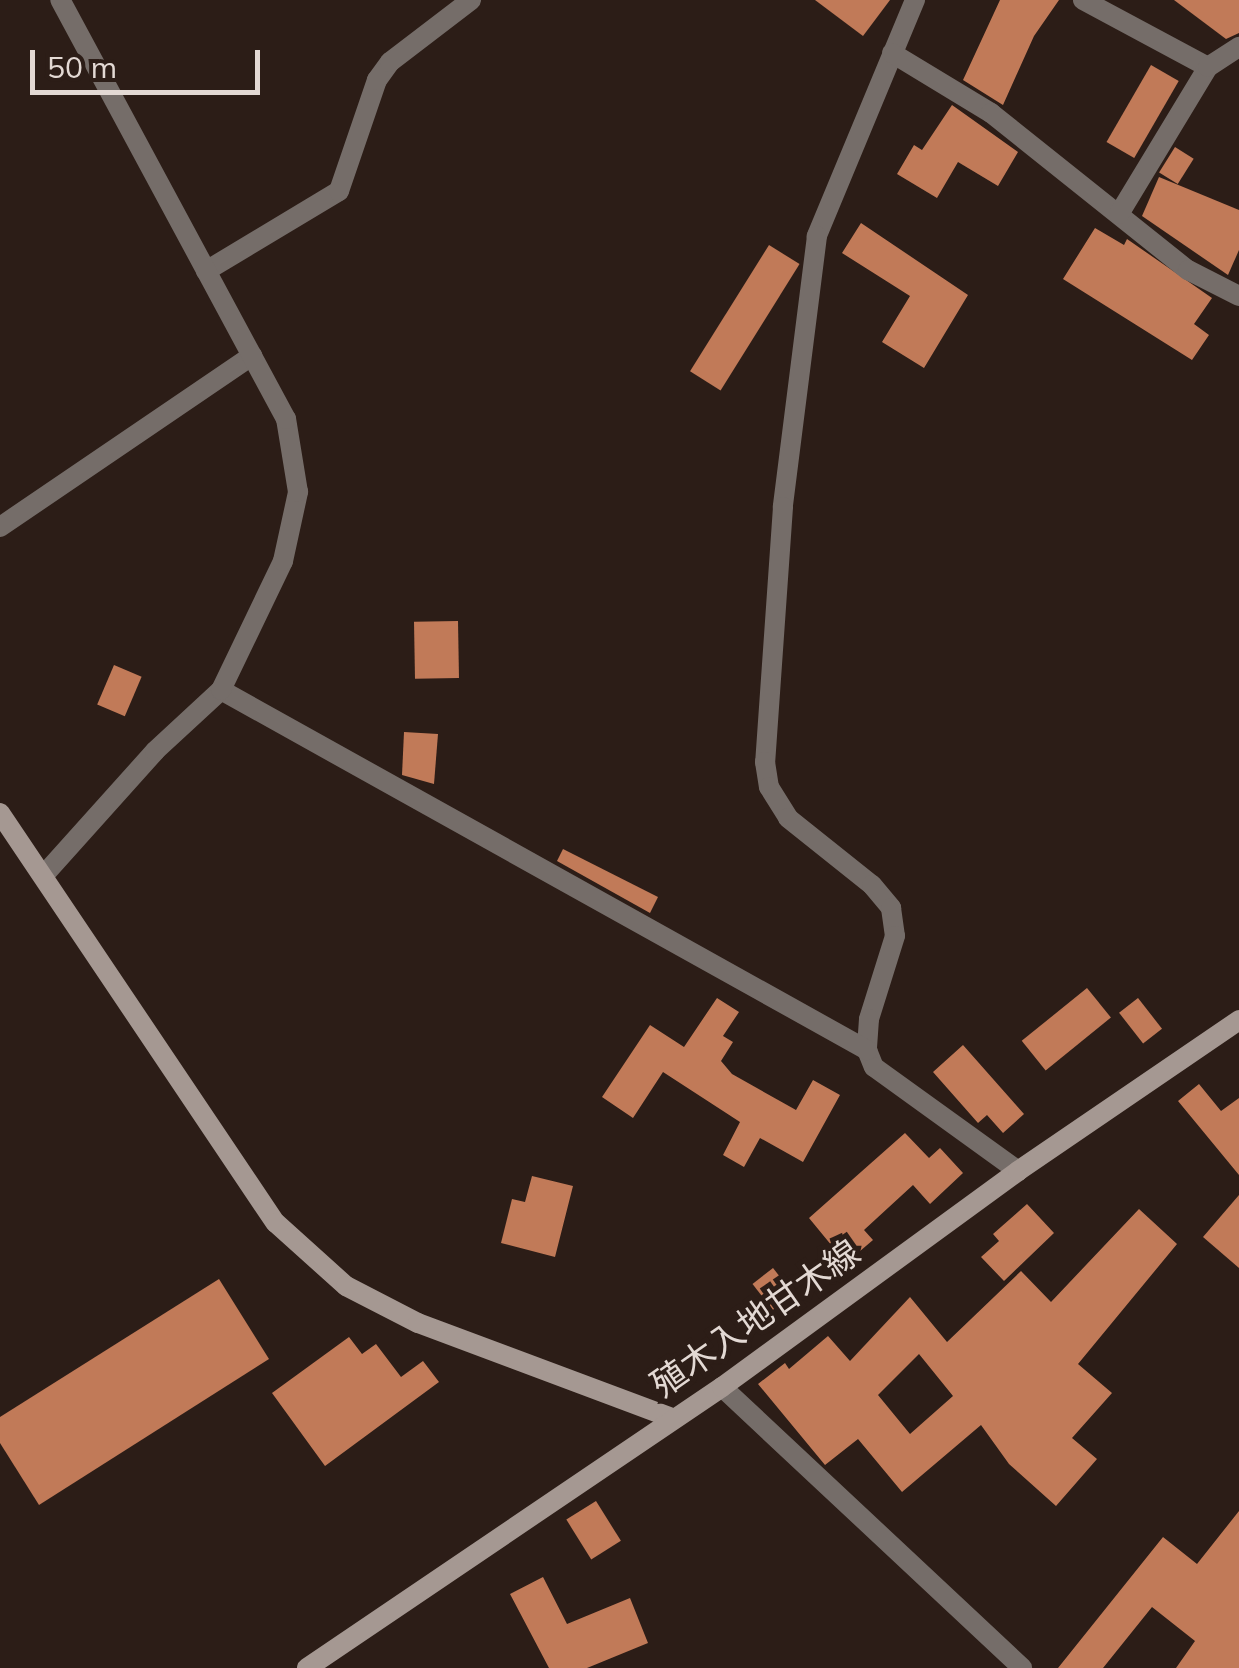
<!DOCTYPE html>
<meta charset="utf-8">
<style>
body{margin:0}
#map{position:relative;width:1239px;height:1668px;overflow:hidden;background:#2c1d17;font-family:Mulish,"Noto Sans JP",sans-serif}
div>[style]{position:absolute}
[style*='--x']{left:calc(var(--x)*1px);top:calc(var(--y)*1px);width:calc(var(--w)*1px);rotate:calc(var(--a)*1deg)}
.building>*{inset:0;background:#c17a58;transform-origin:0 0}
.street>*{height:20px;margin:-10px;padding:0 10px;transform-origin:10px;border-radius:10px;background:#756d69}
.secondary>*{height:20px;margin:-10px;padding:0 10px;transform-origin:10px;border-radius:10px;background:#a59892}
span{translate:-50% -50%;white-space:nowrap;text-align:center;line-height:1.15;-webkit-text-stroke:10px #2c1d17;paint-order:stroke}
.street-label{font-size:35px;color:#e3d9d4}
.scale{position:absolute;left:30px;top:50px;width:230px;height:45px;box-sizing:border-box;border:5px solid #e3d9d4;border-top:0;padding-left:12px;font-size:30px;line-height:35px;white-space:nowrap;color:#e3d9d4;-webkit-text-stroke:8px #2c1d17;paint-order:stroke}
</style>
<div id="map">
<div class="building">
<div style="clip-path:polygon(815px 0,890px 0,863px 36px)"></div>
<div style="clip-path:polygon(1000px 0,1059px 0,1034px 36px,1003px 105px,963px 80px)"></div>
<div style="clip-path:polygon(1174px 0,1239px 0,1239px 33px,1226px 39px)"></div>
<div style="left:1151px;top:65px;width:32px;height:89px;rotate:30deg"></div>
<div style="clip-path:polygon(952px 105px,1018px 152px,998px 186px,958px 162px,937px 198px,897px 174px,914px 145px,922px 150px)"></div>
<div style="left:1175px;top:147px;width:22px;height:30px;rotate:32deg"></div>
<div style="clip-path:polygon(1159px 177px,1239px 210px,1239px 250px,1228px 275px,1142px 216px)"></div>
<div style="clip-path:polygon(861px 223px,968px 295px,924px 368px,882px 342px,910px 296px,842px 253px)"></div>
<div style="clip-path:polygon(1095px 228px,1124px 245px,1127px 239px,1212px 298px,1194px 324px,1209px 335px,1192px 360px,1063px 279px)"></div>
<div style="left:769px;top:245px;width:36px;height:149px;rotate:32deg"></div>
<div style="left:458px;top:621px;width:57px;height:44px;rotate:89deg"></div>
<div style="left:114px;top:665px;width:30px;height:43px;rotate:23deg"></div>
<div style="clip-path:polygon(404px 732px,438px 734px,434px 784px,402px 775px)"></div>
<div style="clip-path:polygon(563px 849px,658px 897px,650px 913px,557px 861px)"></div>
<div style="left:1087px;top:988px;width:38px;height:84px;rotate:51deg"></div>
<div style="clip-path:polygon(717px 998px,739px 1012px,723px 1036px,733px 1042px,721px 1061px,732px 1074px,796px 1110px,813px 1080px,840px 1095px,803px 1162px,760px 1138px,744px 1167px,723px 1155px,740px 1122px,663px 1072px,633px 1118px,602px 1097px,650px 1025px,684px 1047px)"></div>
<div style="left:1138px;top:998px;width:39px;height:24px;rotate:52deg"></div>
<div style="clip-path:polygon(963px 1045px,1024px 1114px,1003px 1133px,987px 1115px,978px 1123px,933px 1072px)"></div>
<div style="clip-path:polygon(1199px 1084px,1221px 1111px,1239px 1098px,1239px 1175px,1178px 1101px)"></div>
<div style="clip-path:polygon(905px 1133px,929px 1158px,940px 1148px,963px 1173px,930px 1204px,913px 1185px,864px 1230px,873px 1240px,846px 1263px,809px 1218px)"></div>
<div style="clip-path:polygon(532px 1176px,573px 1186px,555px 1257px,501px 1243px,512px 1199px,525px 1202px)"></div>
<div style="clip-path:polygon(1239px 1195px,1239px 1268px,1203px 1237px)"></div>
<div style="clip-path:polygon(1027px 1204px,1054px 1233px,1004px 1281px,981px 1257px,999px 1241px,993px 1234px)"></div>
<div style="clip-path:polygon(evenodd,1139px 1209px,1177px 1244px,1078px 1364px,1112px 1393px,1072px 1438px,1097px 1459px,1056px 1506px,1009px 1464px,981px 1425px,902px 1492px,858px 1439px,825px 1465px,758px 1384px,785px 1363px,789px 1369px,828px 1336px,850px 1361px,910px 1297px,947px 1342px,1021px 1271px,1051px 1302px,1139px 1209px,919px 1354px,953px 1396px,910px 1434px,878px 1395px,919px 1354px)"></div>
<div style="left:773px;top:1268px;width:33px;height:26px;rotate:52deg"></div>
<div style="clip-path:polygon(219px 1279px,269px 1359px,39px 1505px,0 1443px,0 1417px)"></div>
<div style="clip-path:polygon(349px 1337px,362px 1354px,376px 1344px,401px 1377px,423px 1361px,439px 1382px,325px 1466px,272px 1393px)"></div>
<div style="left:596px;top:1501px;width:47px;height:35px;rotate:58deg"></div>
<div style="clip-path:polygon(1239px 1511px,1239px 1668px,1176px 1668px,1195px 1641px,1152px 1607px,1103px 1668px,1058px 1668px,1163px 1537px,1197px 1564px)"></div>
<div style="clip-path:polygon(543px 1577px,567px 1624px,630px 1598px,648px 1643px,587px 1668px,549px 1668px,510px 1594px)"></div>
</div>
<div class="street">
<div style="--x:915;--y:0;--w:256;--a:112.6"></div>
<div style="--x:817;--y:236;--w:273;--a:97.2"></div>
<div style="--x:783;--y:507;--w:256;--a:94"></div>
<div style="--x:765;--y:762;--w:25;--a:81"></div>
<div style="--x:769;--y:787;--w:36;--a:58"></div>
<div style="--x:788;--y:818;--w:107;--a:38.6"></div>
<div style="--x:872;--y:885;--w:30;--a:50"></div>
<div style="--x:891;--y:908;--w:28;--a:82"></div>
<div style="--x:895;--y:936;--w:87;--a:107.4"></div>
<div style="--x:869;--y:1019;--w:31;--a:94"></div>
<div style="--x:867;--y:1050;--w:18;--a:68"></div>
<div style="--x:874;--y:1067;--w:178;--a:35.8"></div>
<div style="--x:1083;--y:0;--w:142;--a:28.2"></div>
<div style="--x:892;--y:53;--w:116;--a:31.2"></div>
<div style="--x:991;--y:113;--w:252;--a:38.6"></div>
<div style="--x:1188;--y:270;--w:57;--a:27"></div>
<div style="--x:1119;--y:214;--w:172;--a:-58.8"></div>
<div style="--x:1208;--y:67;--w:37;--a:-33"></div>
<div style="--x:206;--y:271;--w:155;--a:-31"></div>
<div style="--x:339;--y:191;--w:117;--a:-71.1"></div>
<div style="--x:377;--y:80;--w:22;--a:-54"></div>
<div style="--x:390;--y:62;--w:102;--a:-37.4"></div>
<div style="--x:0;--y:527;--w:305;--a:-34.2"></div>
<div style="--x:221;--y:690;--w:740;--a:29.13"></div>
<div style="--x:43;--y:876;--w:168;--a:-48.1"></div>
<div style="--x:155;--y:751;--w:90;--a:-42.7"></div>
<div style="--x:221;--y:690;--w:143;--a:-64.3"></div>
<div style="--x:283;--y:561;--w:71;--a:-77.7"></div>
<div style="--x:298;--y:492;--w:74;--a:-99.3"></div>
<div style="--x:286;--y:419;--w:476;--a:-118.3"></div>
<div style="--x:722;--y:1387;--w:411;--a:43.1"></div>
</div>
<div class="secondary">
<div style="--x:0;--y:813;--w:494;--a:56.1"></div>
<div style="--x:276;--y:1223;--w:94;--a:42"></div>
<div style="--x:346;--y:1286;--w:81;--a:27.2"></div>
<div style="--x:418;--y:1323;--w:268;--a:20.5"></div>
<div style="--x:307;--y:1668;--w:501;--a:-34.1"></div>
<div style="--x:722;--y:1387;--w:366;--a:-36.1"></div>
<div style="--x:1018;--y:1171;--w:268;--a:-34.3"></div>
</div>
<div class="street-label">
<span style="left:755px;top:1318px;rotate:-35deg">殖木入地甘木線</span>
</div>
<div class="scale">50 m</div>
</div>
